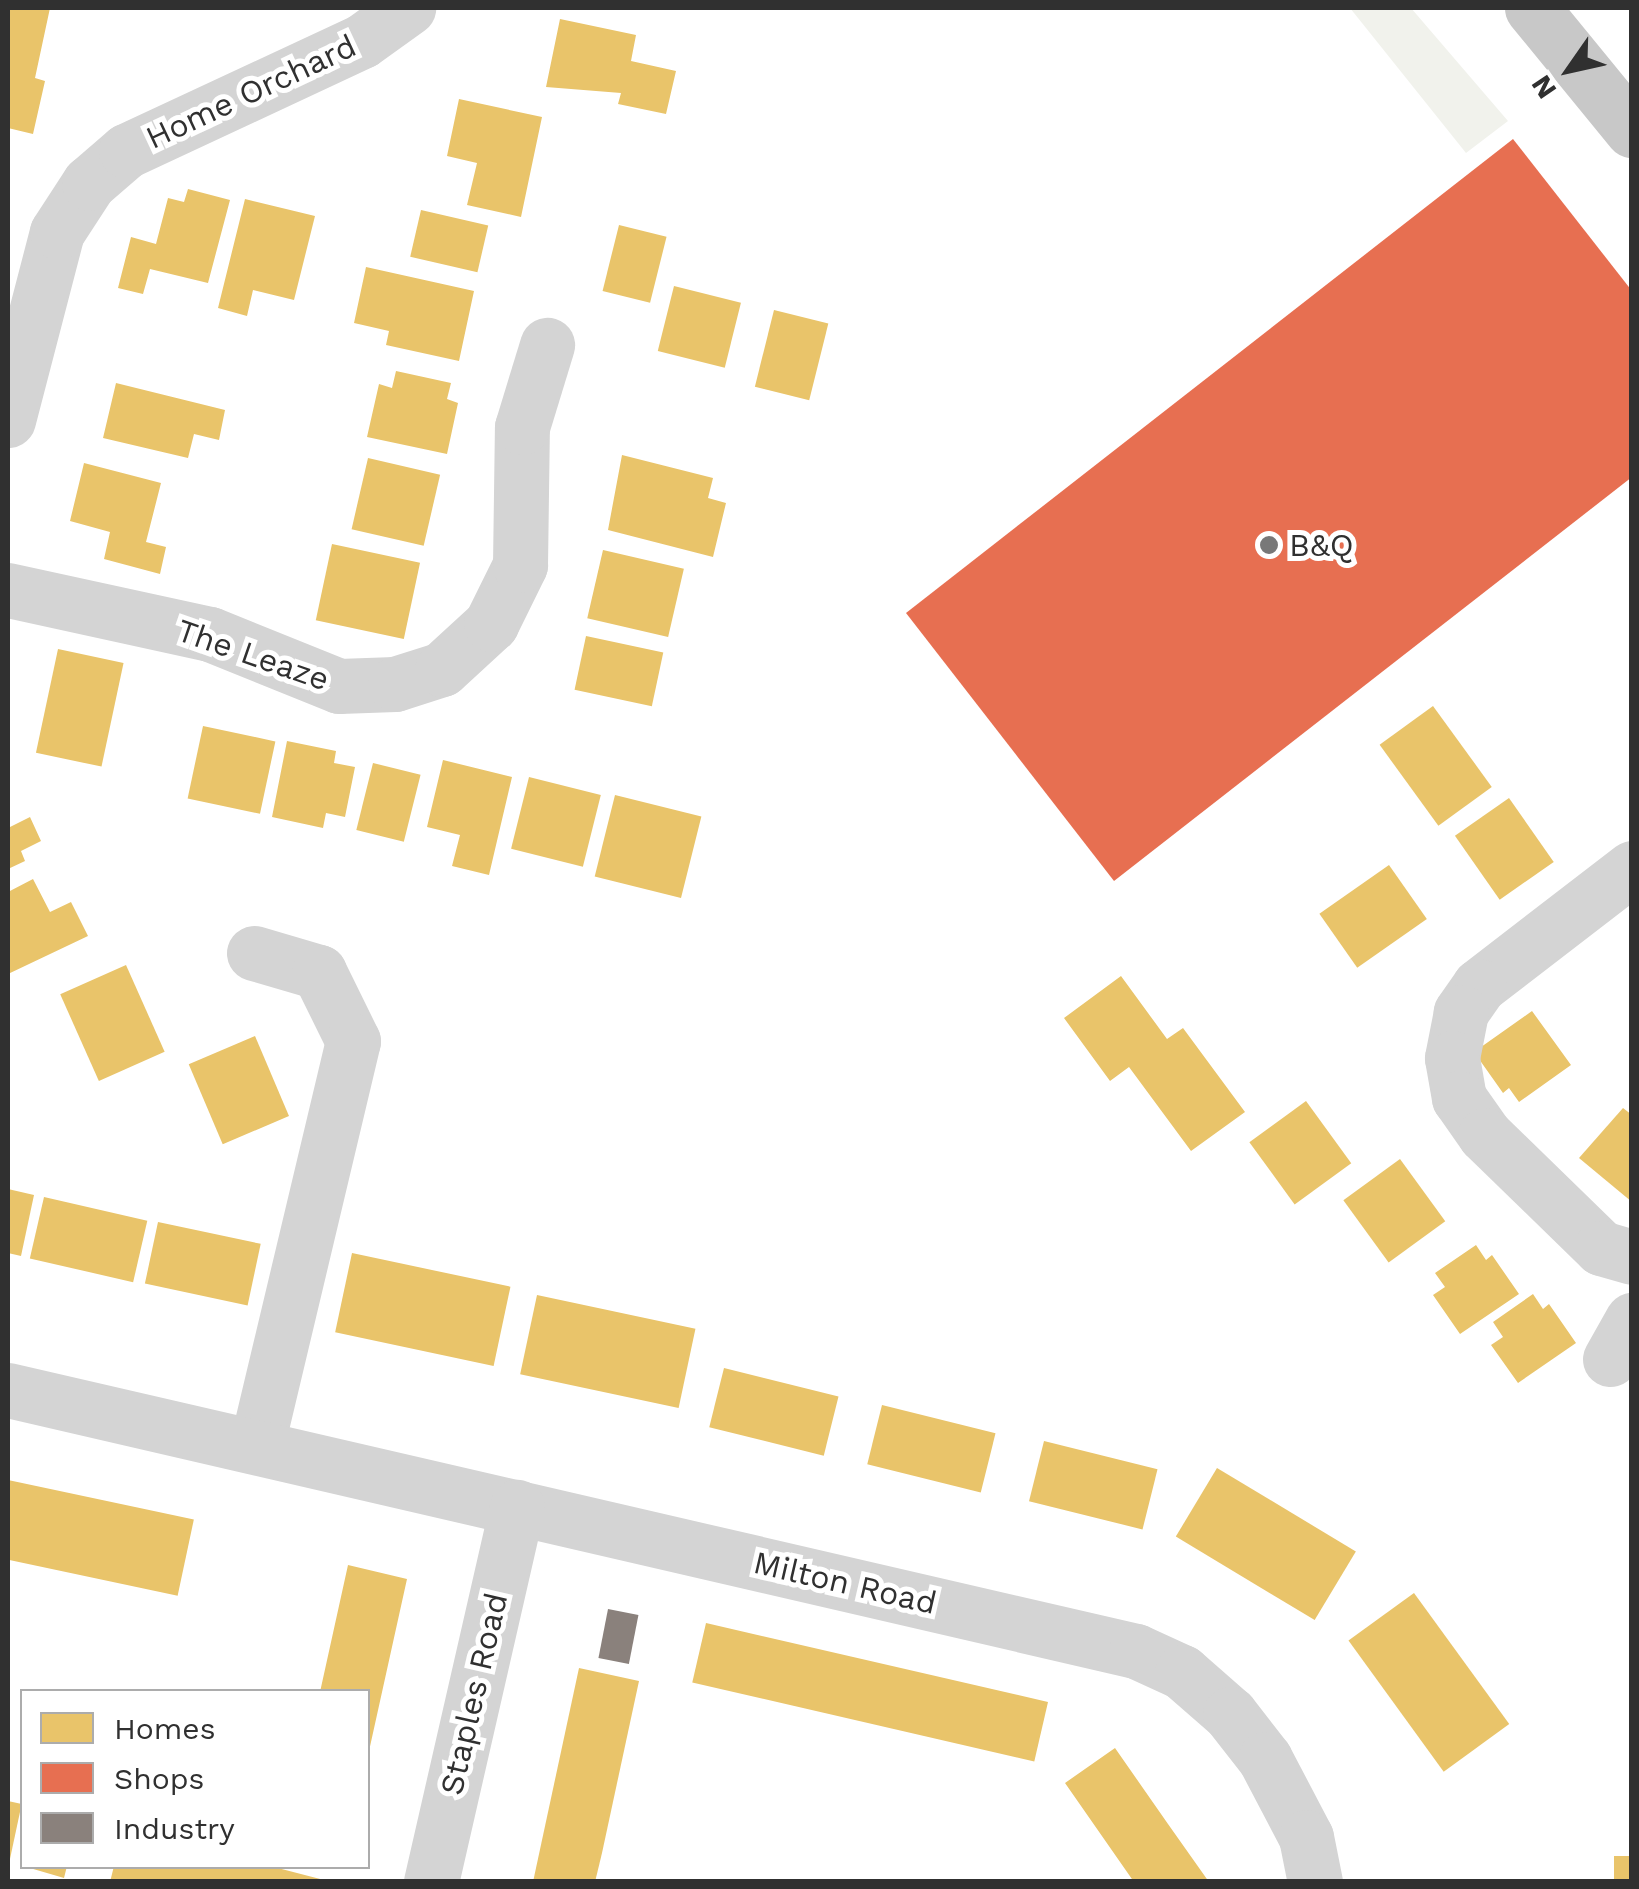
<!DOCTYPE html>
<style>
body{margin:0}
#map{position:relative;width:1639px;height:1889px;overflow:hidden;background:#fff;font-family:"Work Sans",sans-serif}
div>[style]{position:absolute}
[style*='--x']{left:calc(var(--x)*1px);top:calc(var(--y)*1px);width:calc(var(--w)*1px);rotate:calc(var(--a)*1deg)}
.green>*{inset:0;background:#f1f2ec}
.homes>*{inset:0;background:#e9c46a;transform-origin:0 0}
.shops>*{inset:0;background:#e76f51}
.industry>*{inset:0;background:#8a817c;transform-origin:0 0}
.minor>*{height:55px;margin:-27.5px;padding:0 27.5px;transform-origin:27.5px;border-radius:27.5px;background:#d4d4d4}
.major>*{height:55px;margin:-27.5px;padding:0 27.5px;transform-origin:27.5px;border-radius:27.5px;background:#c8c8c8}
.dots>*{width:28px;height:28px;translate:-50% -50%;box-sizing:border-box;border:5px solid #fff;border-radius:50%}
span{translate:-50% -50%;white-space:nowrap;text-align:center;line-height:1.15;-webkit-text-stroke:10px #fff;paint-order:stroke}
.street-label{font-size:32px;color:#303030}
.poi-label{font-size:32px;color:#303030}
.left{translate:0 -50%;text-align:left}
.frame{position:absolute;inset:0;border:10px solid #303030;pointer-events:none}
.legend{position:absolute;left:20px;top:1689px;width:350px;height:180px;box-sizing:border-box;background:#fff;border:2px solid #acacac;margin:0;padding:12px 18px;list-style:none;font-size:30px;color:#303030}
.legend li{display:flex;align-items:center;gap:20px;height:50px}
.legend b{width:50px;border:2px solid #acacac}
.north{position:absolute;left:1519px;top:20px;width:100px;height:100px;-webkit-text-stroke:8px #fff;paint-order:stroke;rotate:236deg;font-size:28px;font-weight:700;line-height:40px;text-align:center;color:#303030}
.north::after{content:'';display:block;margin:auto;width:35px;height:45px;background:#303030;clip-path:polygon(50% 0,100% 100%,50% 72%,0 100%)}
</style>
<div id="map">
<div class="green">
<div style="clip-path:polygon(1350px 8px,1411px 8px,1508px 121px,1466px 153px)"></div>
</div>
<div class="homes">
<div style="clip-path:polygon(8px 8px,50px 8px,35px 78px,45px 81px,33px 134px,8px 128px)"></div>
<div style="clip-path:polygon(560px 19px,636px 35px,631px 61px,676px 71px,666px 114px,618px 104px,621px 93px,546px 87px)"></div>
<div style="clip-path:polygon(459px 99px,542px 117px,521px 217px,467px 205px,477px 163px,447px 156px)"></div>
<div style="clip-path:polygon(188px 189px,230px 200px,208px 283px,150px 269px,143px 294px,118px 288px,131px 237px,156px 244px,168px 198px,184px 202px)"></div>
<div style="clip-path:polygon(245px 199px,315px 216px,294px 300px,253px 290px,247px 316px,218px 308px)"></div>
<div style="left:421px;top:210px;width:69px;height:48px;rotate:13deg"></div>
<div style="left:619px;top:225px;width:49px;height:68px;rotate:14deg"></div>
<div style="clip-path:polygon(366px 267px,474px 291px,459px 361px,386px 345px,389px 331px,354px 323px)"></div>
<div style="left:674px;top:286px;width:69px;height:67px;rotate:14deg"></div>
<div style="left:774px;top:310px;width:56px;height:79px;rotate:14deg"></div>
<div style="clip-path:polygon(396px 371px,451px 383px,447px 399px,458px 403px,447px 454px,367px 437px,379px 384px,392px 388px)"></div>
<div style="clip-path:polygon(116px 383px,225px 410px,219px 440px,194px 434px,188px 458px,103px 438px)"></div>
<div style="clip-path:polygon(622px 455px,713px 478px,708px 498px,726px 503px,713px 557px,608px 530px)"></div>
<div style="left:368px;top:458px;width:74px;height:73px;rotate:13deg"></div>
<div style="clip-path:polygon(84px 463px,161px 483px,146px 542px,166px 547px,160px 574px,104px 559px,110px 532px,70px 521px)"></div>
<div style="left:332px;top:544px;width:90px;height:78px;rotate:12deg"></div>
<div style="left:603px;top:550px;width:83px;height:70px;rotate:13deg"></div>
<div style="left:586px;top:636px;width:79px;height:55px;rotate:12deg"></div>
<div style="left:58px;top:649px;width:67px;height:106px;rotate:12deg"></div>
<div style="left:1433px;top:706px;width:100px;height:66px;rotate:54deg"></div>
<div style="left:203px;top:726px;width:74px;height:74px;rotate:12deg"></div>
<div style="clip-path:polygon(287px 741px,336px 751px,334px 763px,355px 767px,345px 817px,326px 813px,323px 828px,272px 817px)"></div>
<div style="clip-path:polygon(443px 760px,512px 777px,489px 875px,452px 866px,460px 835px,427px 827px)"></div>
<div style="left:373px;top:763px;width:49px;height:69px;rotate:14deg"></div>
<div style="left:529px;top:777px;width:74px;height:74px;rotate:14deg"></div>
<div style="left:615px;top:795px;width:89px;height:84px;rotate:14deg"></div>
<div style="left:1509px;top:798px;width:78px;height:66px;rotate:55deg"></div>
<div style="clip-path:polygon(30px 817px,41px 841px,21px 851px,25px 861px,8px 869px,8px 821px,10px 827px)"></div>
<div style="left:1389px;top:865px;width:66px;height:85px;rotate:55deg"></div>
<div style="clip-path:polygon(33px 879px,50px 912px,71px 902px,88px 936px,8px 974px,8px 892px)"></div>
<div style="left:126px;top:965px;width:95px;height:72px;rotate:66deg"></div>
<div style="clip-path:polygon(1121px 976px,1167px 1039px,1183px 1028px,1245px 1112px,1191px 1151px,1129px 1067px,1110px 1081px,1064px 1018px)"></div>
<div style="clip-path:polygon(1532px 1011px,1571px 1065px,1519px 1102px,1509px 1088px,1503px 1093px,1474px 1052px)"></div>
<div style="left:255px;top:1036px;width:87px;height:72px;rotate:67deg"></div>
<div style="left:1306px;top:1101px;width:77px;height:70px;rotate:54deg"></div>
<div style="clip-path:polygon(1623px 1108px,1632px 1115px,1632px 1202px,1579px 1158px)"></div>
<div style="left:1400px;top:1159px;width:77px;height:70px;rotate:54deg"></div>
<div style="clip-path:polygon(8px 1189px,34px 1195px,21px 1256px,8px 1253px)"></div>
<div style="left:44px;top:1197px;width:106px;height:63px;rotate:13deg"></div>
<div style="left:158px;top:1222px;width:105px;height:63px;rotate:12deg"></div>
<div style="clip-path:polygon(1476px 1245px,1486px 1260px,1492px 1255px,1519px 1294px,1460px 1334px,1433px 1295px,1445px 1287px,1435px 1273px)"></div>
<div style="left:352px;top:1253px;width:162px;height:81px;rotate:12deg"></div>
<div style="clip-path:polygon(1533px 1294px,1543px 1309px,1549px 1304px,1576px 1343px,1518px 1383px,1491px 1345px,1503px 1337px,1493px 1322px)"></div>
<div style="left:537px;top:1295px;width:162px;height:81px;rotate:12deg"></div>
<div style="left:724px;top:1368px;width:118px;height:61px;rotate:14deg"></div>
<div style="left:882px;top:1405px;width:117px;height:61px;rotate:14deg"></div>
<div style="left:1044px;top:1441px;width:117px;height:62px;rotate:14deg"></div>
<div style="left:1217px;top:1468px;width:162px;height:80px;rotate:31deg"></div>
<div style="left:8px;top:1480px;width:190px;height:78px;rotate:12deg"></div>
<div style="clip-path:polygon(348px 1565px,407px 1579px,369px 1751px,368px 1692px,320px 1692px)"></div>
<div style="left:1414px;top:1593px;width:162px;height:81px;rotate:54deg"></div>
<div style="left:706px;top:1623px;width:351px;height:61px;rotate:13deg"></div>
<div style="clip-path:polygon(579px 1668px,639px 1681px,602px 1853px,595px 1882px,533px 1882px)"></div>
<div style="clip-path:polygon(1115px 1748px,1168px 1824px,1209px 1882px,1134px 1882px,1065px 1783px)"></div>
<div style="left:8px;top:1801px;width:14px;height:63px;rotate:12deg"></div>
<div style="left:1632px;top:1856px;width:26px;height:18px;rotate:90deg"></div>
<div style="clip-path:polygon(23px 1866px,67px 1866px,64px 1878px)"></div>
<div style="clip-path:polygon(114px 1866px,270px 1866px,324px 1880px,110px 1882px)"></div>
</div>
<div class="shops">
<div style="clip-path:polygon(1513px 139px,1632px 291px,1632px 477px,1114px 881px,906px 613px)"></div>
</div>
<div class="industry">
<div style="left:608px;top:1609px;width:31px;height:50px;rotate:11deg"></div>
</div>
<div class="minor">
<div style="--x:8;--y:420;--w:194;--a:-75.4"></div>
<div style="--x:57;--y:232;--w:59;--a:-56.9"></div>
<div style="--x:89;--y:183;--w:49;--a:-40.9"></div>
<div style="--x:126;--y:151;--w:260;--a:-25"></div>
<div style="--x:362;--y:41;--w:57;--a:-35.7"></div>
<div style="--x:8;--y:590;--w:207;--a:12.3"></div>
<div style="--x:210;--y:634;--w:139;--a:22"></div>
<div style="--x:339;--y:686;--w:56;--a:-2"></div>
<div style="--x:395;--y:684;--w:49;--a:-17.7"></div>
<div style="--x:442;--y:669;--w:67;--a:-42.6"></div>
<div style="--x:491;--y:624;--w:66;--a:-63.8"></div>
<div style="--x:520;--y:565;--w:138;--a:-89.2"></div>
<div style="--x:522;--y:427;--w:86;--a:-73"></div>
<div style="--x:1632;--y:868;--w:193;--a:142.4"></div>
<div style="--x:1479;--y:986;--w:32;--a:125"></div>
<div style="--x:1461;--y:1012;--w:47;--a:101.1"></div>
<div style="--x:1452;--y:1058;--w:41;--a:80.1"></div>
<div style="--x:1459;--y:1098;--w:45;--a:54.9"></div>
<div style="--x:1485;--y:1135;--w:162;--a:44.2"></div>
<div style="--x:1601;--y:1248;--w:32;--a:16"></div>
<div style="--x:254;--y:953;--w:68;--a:16.3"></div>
<div style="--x:319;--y:972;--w:77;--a:63.8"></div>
<div style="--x:353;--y:1041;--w:415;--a:103.4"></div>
<div style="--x:1610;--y:1359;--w:45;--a:-60.6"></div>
<div style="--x:8;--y:1390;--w:1158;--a:13.03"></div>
<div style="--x:1136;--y:1651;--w:51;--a:24.5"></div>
<div style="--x:1182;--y:1672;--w:64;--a:41.2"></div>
<div style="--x:1230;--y:1714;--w:57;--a:52.1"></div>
<div style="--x:1265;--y:1759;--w:88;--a:62.3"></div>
<div style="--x:1306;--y:1837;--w:46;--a:78.7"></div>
<div style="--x:431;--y:1882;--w:385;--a:-77.1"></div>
</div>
<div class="major">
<div style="--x:1532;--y:8;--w:158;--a:50.7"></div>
</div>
<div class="dots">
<div style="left:1269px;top:545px;background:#787878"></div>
</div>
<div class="street-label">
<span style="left:251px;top:92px;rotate:-25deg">Home Orchard</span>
<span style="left:253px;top:655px;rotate:19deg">The Leaze</span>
<span style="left:845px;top:1583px;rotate:13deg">Milton Road</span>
<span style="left:474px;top:1694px;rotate:-77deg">Staples Road</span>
</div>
<div class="poi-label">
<span class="left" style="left:1289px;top:545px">B&amp;Q</span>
</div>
<div class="frame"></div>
<ul class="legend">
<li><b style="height:28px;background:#e9c46a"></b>Homes</li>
<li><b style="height:28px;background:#e76f51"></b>Shops</li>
<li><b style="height:28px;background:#8a817c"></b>Industry</li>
</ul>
<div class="north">N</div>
</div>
